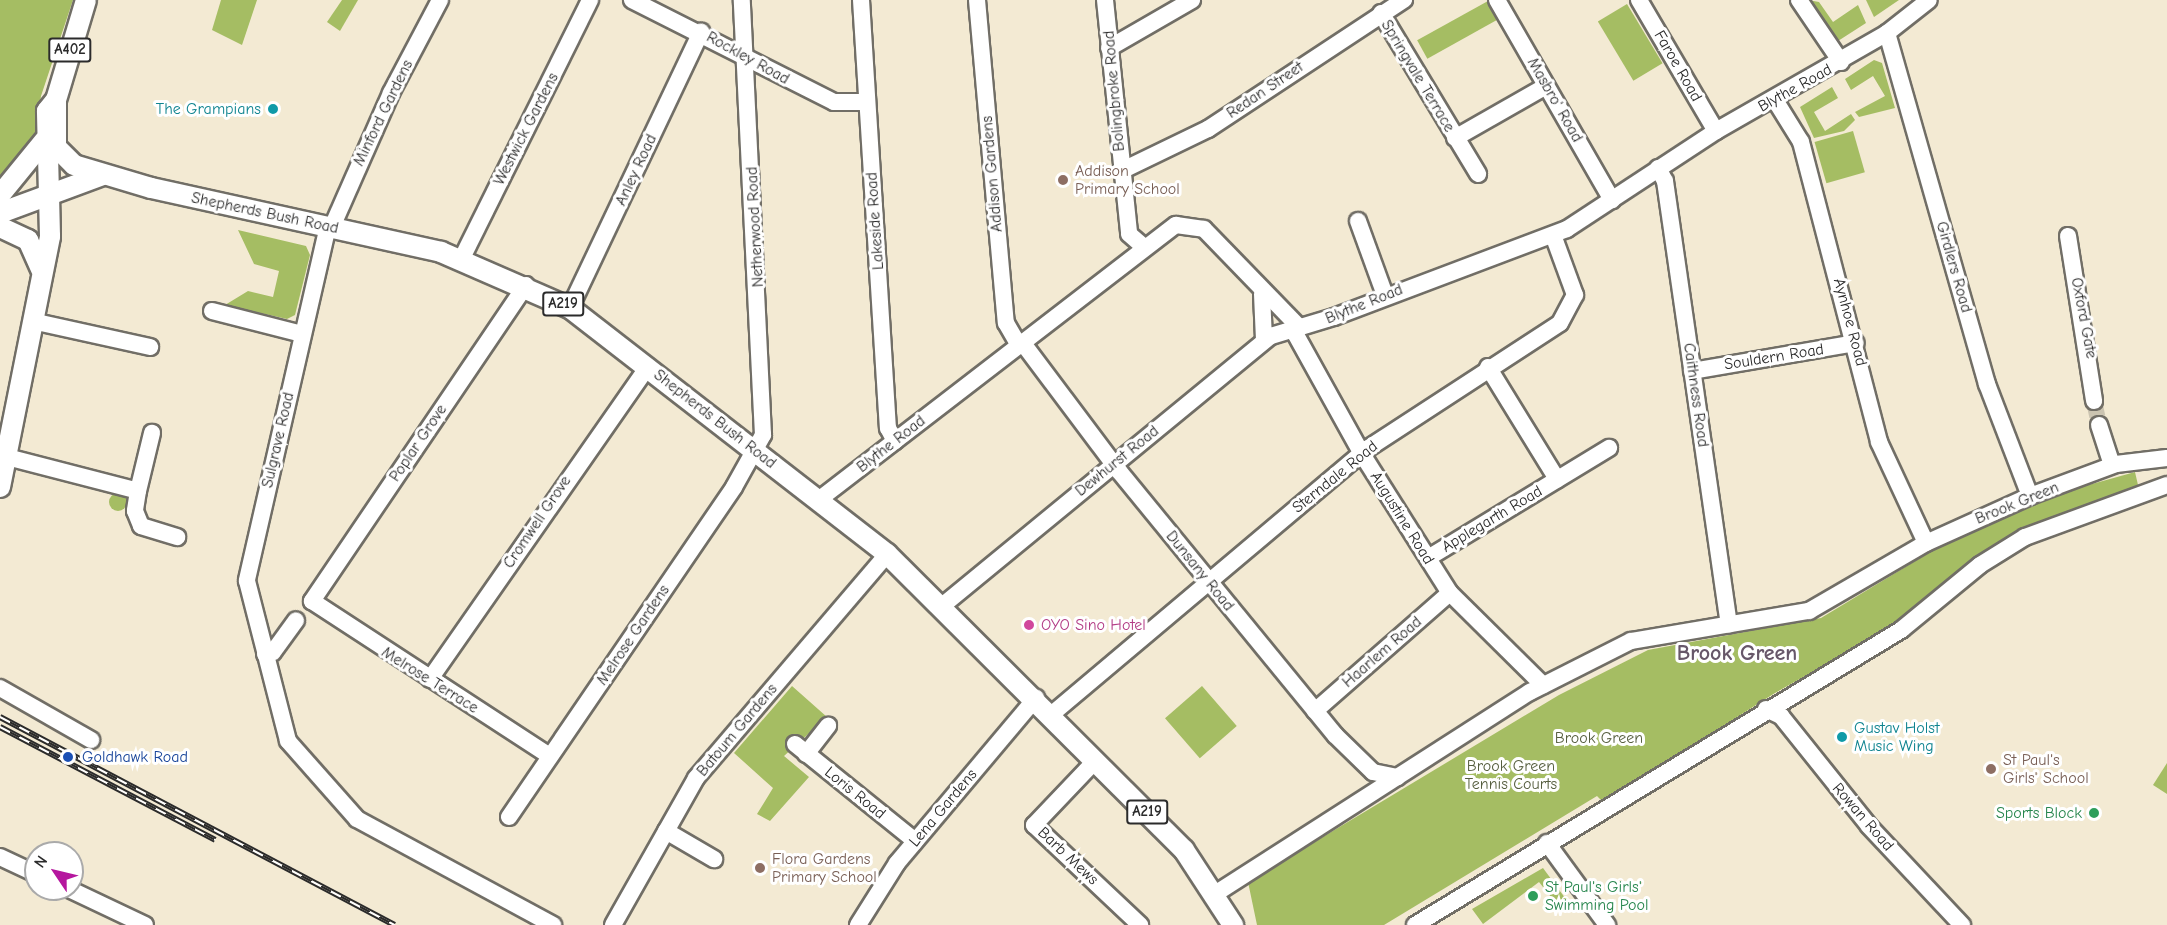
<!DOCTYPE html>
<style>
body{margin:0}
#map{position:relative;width:2167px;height:925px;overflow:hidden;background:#f3ead3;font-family:"Comic Neue",sans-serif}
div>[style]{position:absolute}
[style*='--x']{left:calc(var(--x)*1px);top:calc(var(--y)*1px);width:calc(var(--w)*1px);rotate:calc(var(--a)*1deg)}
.green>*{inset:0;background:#a5bd63;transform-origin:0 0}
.round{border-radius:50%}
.minor-tunnel>*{height:16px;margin-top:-8px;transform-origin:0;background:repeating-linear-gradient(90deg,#cbc4b1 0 16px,transparent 0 24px)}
.roads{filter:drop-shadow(2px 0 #716e66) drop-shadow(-2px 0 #716e66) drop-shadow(0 2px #716e66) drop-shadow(0 -2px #716e66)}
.minor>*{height:16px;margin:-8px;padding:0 8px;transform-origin:8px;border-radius:8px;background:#fff}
.major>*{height:20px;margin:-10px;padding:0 10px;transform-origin:10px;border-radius:10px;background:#fff}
.rail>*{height:6px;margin-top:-3px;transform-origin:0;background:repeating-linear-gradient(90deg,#fff 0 11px,#2b2b2b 0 22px);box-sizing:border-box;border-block:2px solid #2b2b2b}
.dots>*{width:16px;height:16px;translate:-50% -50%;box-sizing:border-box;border:3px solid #fff;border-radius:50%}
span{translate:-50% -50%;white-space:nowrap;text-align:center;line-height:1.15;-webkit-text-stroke:6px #fff;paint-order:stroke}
.shield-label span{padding:2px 4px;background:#fff;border:2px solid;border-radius:4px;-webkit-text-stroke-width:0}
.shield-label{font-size:15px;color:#2b2b2b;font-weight:700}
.street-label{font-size:16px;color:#2b2b2b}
.culture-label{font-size:16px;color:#0d838f}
.right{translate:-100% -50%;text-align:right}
.left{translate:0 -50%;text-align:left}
.education-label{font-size:16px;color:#785e54}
.hotel-label{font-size:16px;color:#b23c85}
.park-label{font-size:16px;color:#565e3f}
.transit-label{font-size:16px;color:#164399}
.leisure-label{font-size:16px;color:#27864d}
.district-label{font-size:22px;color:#675769;font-weight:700}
.north{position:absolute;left:24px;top:841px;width:60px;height:60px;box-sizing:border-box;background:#fff;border:2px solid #aaa;border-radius:50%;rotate:305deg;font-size:16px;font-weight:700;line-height:24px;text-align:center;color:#2b2b2b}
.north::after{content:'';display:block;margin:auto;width:21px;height:27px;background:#b5179e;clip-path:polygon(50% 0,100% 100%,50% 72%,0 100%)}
</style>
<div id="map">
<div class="green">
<div style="clip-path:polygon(0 0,73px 0,41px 96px,35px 142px,0 185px)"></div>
<div style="clip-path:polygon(221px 0,257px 0,242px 45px,212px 30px)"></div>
<div style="clip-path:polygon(342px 0,358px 0,340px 31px,327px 22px)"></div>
<div style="clip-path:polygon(1808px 0,1819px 2px,1833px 22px,1858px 5px,1866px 23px,1838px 41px)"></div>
<div style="clip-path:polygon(1866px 0,1899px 0,1874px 17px)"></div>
<div style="left:1488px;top:1px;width:21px;height:81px;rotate:61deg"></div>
<div style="left:1627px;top:4px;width:69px;height:34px;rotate:59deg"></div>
<div style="clip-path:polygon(1874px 60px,1882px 63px,1895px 108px,1859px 117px,1855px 112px,1885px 96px,1873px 76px,1851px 90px,1845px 79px)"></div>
<div style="clip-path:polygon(1832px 87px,1838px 98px,1814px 112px,1825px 131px,1851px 114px,1855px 120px,1844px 131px,1814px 138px,1800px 107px)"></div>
<div style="left:1853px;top:131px;width:43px;height:40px;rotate:74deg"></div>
<div style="clip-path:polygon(238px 230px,306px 246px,310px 255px,295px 315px,287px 319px,225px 305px,248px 291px,273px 297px,279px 271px,254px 264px)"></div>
<div style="clip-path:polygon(2135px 472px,2138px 485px,1990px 547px,1901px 622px,1775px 693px,1603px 802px,1597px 796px,1384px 925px,1257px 925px,1248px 882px,1559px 695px,1648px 650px,1821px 618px,1945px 543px,2067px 491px)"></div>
<div class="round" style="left:109px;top:493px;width:18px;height:18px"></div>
<div style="clip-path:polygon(792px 686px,827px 717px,784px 756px,809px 777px,770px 821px,757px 814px,773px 788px,734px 753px)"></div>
<div style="left:1202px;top:686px;width:53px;height:49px;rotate:49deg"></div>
<div style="clip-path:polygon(2167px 763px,2167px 794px,2153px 785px)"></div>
<div style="clip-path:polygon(1543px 868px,1571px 906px,1563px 912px,1539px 882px,1483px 924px,1472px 909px)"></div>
</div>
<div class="minor-tunnel">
<div style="--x:2094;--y:401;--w:25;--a:78"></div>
</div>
<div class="roads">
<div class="minor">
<div style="--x:632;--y:0;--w:226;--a:26.8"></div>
<div style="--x:834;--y:102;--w:33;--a:0"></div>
<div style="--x:861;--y:0;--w:429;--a:86.4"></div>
<div style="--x:888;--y:428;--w:15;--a:62"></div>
<div style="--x:977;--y:0;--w:324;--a:84.9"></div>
<div style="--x:1006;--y:323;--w:24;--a:60"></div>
<div style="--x:1105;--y:0;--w:235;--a:84.1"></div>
<div style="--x:1129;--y:234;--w:20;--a:41"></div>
<div style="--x:1497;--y:0;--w:231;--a:60.1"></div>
<div style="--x:1639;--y:0;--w:152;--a:59.6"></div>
<div style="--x:1799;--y:0;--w:75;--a:55.9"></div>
<div style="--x:1381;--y:13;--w:188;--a:58.9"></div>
<div style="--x:1887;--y:33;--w:365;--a:74.1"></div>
<div style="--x:1987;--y:384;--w:120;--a:69"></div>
<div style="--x:1109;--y:48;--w:96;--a:-30"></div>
<div style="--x:1775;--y:100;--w:49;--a:58.2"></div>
<div style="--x:1801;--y:142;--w:310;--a:75.4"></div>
<div style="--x:1879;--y:442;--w:111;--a:65"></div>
<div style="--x:1455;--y:138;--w:105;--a:-29.7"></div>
<div style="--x:1658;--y:168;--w:15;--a:62"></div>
<div style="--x:1665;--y:181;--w:448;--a:81.8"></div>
<div style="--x:1121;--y:171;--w:97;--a:-25.8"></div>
<div style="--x:1208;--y:129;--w:235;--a:-33.4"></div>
<div style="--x:1358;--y:221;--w:79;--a:70"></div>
<div style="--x:328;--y:226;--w:364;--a:102.9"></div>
<div style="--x:247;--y:581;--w:165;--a:75.6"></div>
<div style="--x:288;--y:741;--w:104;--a:48.5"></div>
<div style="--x:357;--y:819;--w:223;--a:28.4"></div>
<div style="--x:332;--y:227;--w:146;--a:-66.2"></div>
<div style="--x:391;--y:93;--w:105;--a:-62.2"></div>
<div style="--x:2068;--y:236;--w:167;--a:81"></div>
<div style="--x:462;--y:258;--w:288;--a:-63.6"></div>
<div style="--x:526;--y:285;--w:382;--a:124.1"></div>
<div style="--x:312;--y:601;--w:284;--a:33.1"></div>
<div style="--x:1262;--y:294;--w:46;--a:87.5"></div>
<div style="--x:570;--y:308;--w:306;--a:-64.6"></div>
<div style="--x:212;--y:311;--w:93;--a:14.3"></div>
<div style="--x:32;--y:321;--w:121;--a:12.4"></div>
<div style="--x:1298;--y:326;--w:9;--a:103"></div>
<div style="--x:1296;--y:335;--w:136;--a:61"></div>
<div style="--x:1362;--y:454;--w:165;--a:57.7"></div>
<div style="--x:1450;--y:593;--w:131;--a:44.7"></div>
<div style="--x:1022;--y:342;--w:161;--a:53.1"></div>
<div style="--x:1119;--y:471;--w:341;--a:50.7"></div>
<div style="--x:1335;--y:735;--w:53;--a:44.2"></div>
<div style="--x:1373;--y:772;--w:25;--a:12"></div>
<div style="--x:1488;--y:367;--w:132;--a:58.4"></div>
<div style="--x:1692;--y:371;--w:166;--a:-9.7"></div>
<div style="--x:2099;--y:425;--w:42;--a:72"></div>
<div style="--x:7;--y:457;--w:135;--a:14.5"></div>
<div style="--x:138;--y:491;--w:20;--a:99"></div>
<div style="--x:135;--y:511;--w:16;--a:68"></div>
<div style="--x:141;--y:526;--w:38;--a:17"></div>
<div style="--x:138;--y:491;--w:60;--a:-76.4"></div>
<div style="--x:821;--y:498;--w:448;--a:-37.6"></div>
<div style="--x:1176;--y:225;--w:28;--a:8"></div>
<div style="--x:1204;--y:229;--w:135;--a:45.9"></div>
<div style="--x:1428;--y:558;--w:212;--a:-31.3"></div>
<div style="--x:942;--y:606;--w:426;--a:-39.4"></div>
<div style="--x:1271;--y:336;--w:66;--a:-16.8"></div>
<div style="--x:1334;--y:317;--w:249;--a:-20.7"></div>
<div style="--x:1567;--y:229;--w:178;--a:-33.3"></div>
<div style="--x:1716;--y:131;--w:197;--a:-29.8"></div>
<div style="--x:1887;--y:33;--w:53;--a:-38.2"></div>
<div style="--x:265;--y:654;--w:8;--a:-14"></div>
<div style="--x:273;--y:652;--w:39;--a:-54"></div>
<div style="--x:430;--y:679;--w:381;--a:-55.1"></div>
<div style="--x:0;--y:688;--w:105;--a:29.7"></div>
<div style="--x:1766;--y:709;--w:17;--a:25"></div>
<div style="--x:1781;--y:716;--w:141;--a:51.3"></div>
<div style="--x:1869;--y:826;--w:136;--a:46.8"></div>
<div style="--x:1315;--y:711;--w:179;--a:-41.2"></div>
<div style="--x:1052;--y:714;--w:412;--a:-40.1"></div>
<div style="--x:1367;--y:449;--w:230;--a:-33.1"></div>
<div style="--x:1560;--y:323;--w:32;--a:-62"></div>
<div style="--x:1575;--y:295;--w:64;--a:-110.1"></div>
<div style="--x:795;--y:744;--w:154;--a:38.9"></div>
<div style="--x:806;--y:754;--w:36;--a:-52"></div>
<div style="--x:1096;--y:760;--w:90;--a:133.6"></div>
<div style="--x:1034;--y:825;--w:146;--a:43.3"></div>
<div style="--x:509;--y:817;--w:399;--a:-55.7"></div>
<div style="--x:734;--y:487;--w:60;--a:-60.9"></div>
<div style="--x:763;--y:435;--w:436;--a:-92.8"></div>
<div style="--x:666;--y:831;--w:56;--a:30.3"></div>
<div style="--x:1547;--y:843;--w:102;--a:53.8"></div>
<div style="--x:0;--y:857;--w:40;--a:25"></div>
<div style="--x:69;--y:889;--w:84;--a:25.3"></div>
<div style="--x:1215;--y:894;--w:374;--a:-32.7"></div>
<div style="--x:1530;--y:692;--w:113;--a:-26.8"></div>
<div style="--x:1631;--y:641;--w:181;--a:-9.6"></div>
<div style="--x:1809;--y:611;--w:135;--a:-30.2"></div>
<div style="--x:1926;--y:543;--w:114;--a:-24.3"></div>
<div style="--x:2030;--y:496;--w:92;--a:-20.4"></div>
<div style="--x:2116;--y:464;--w:51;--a:-6.7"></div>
<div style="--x:613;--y:925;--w:169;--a:-60.5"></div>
<div style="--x:696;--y:778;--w:294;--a:-49.5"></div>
<div style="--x:858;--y:925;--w:73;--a:-57.8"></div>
<div style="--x:897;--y:863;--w:216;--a:-49.9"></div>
<div style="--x:1415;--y:925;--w:569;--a:-31.26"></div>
<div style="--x:1901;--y:630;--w:102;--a:-39.4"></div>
<div style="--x:1980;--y:565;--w:53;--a:-31.9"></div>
<div style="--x:2025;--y:537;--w:151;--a:-20.1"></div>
</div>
<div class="major">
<div style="--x:56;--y:100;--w:47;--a:90"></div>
<div style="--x:56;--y:147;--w:25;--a:45"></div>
<div style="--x:74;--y:165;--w:80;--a:16.6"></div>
<div style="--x:151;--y:188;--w:297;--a:12.4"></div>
<div style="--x:441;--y:252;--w:141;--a:23.5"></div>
<div style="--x:570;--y:308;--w:401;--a:37.8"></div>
<div style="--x:887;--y:554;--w:419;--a:44.9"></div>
<div style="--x:1184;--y:850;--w:90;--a:56.8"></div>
<div style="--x:0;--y:195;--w:70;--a:-50.8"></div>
<div style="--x:0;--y:213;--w:110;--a:-20.3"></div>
<div style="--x:0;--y:227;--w:31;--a:25"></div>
<div style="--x:28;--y:240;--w:32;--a:66"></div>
<div style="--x:0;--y:487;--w:256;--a:-78.7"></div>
<div style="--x:50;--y:236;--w:125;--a:-91.4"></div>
<div style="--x:47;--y:111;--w:14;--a:-51"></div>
<div style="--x:56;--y:100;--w:104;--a:-73.3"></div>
</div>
</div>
<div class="rail">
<div style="--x:0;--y:717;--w:446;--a:27.8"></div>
<div style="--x:0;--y:727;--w:243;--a:27.7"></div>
</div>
<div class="dots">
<div style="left:273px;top:109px;background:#0f9aa8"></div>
<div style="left:1063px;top:180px;background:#8d6e63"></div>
<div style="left:1029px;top:625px;background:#d1479c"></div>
<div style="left:1842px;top:737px;background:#0f9aa8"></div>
<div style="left:68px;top:757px;background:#1a4fb4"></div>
<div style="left:1991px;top:769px;background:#8d6e63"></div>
<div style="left:2094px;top:813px;background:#2e9e5b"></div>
<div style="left:760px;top:868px;background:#8d6e63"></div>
<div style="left:1533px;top:896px;background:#2e9e5b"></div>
</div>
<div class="shield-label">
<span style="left:70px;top:50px">A402</span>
<span style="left:563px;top:304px">A219</span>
<span style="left:1147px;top:812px">A219</span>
</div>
<div class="street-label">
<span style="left:748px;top:58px;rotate:29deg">Rockley Road</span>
<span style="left:1678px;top:66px;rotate:60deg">Faroe Road</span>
<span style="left:1418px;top:76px;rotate:59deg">Springvale Terrace</span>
<span style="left:1795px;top:88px;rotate:-29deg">Blythe Road</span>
<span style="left:1265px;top:90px;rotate:-34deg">Redan Street</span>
<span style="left:1114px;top:91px;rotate:-95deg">Bolingbroke Road</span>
<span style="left:1555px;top:100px;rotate:60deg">Masbro' Road</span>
<span style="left:383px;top:113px;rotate:-64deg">Minford Gardens</span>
<span style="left:526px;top:129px;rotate:-63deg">Westwick Gardens</span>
<span style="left:636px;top:170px;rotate:-65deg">Anley Road</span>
<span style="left:992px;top:174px;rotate:-95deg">Addison Gardens</span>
<span style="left:265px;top:213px;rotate:12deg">Shepherds Bush Road</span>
<span style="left:875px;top:221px;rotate:-94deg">Lakeside Road</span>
<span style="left:755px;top:227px;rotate:-93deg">Netherwood Road</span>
<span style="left:1954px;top:267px;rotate:74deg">Girdlers Road</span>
<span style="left:1364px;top:304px;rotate:-22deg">Blythe Road</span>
<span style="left:2084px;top:318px;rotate:79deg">Oxford Gate</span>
<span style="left:1850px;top:322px;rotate:75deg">Aynhoe Road</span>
<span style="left:1774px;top:357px;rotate:-9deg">Souldern Road</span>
<span style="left:1696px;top:395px;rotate:82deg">Caithness Road</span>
<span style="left:715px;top:419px;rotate:38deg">Shepherds Bush Road</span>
<span style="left:278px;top:440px;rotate:-77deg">Sulgrave Road</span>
<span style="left:418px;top:443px;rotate:-56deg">Poplar Grove</span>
<span style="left:891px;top:444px;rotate:-38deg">Blythe Road</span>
<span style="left:1117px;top:461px;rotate:-39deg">Dewhurst Road</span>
<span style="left:1335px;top:477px;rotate:-39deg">Sterndale Road</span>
<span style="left:2017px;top:503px;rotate:-22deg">Brook Green</span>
<span style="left:1402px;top:518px;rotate:58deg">Augustine Road</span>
<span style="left:1492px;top:519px;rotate:-31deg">Applegarth Road</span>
<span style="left:537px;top:522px;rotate:-56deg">Cromwell Grove</span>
<span style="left:1200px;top:571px;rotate:51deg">Dunsany Road</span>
<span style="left:633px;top:635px;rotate:-56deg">Melrose Gardens</span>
<span style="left:1382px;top:652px;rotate:-41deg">Haarlem Road</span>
<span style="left:430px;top:680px;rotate:32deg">Melrose Terrace</span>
<span style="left:737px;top:730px;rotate:-50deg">Batoum Gardens</span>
<span style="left:855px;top:793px;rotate:39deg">Loris Road</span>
<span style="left:943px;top:808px;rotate:-50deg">Lena Gardens</span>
<span style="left:1863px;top:817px;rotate:49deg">Rowan Road</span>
<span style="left:1068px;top:856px;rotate:43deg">Barb Mews</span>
</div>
<div class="culture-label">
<span class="right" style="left:261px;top:109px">The Grampians</span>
<span class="left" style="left:1854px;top:737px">Gustav Holst<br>Music Wing</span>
</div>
<div class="education-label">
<span class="left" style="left:1075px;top:180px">Addison<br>Primary School</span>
<span class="left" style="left:2003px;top:769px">St Paul's<br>Girls' School</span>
<span class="left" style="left:772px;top:868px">Flora Gardens<br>Primary School</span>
</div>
<div class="hotel-label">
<span class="left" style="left:1041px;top:625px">OYO Sino Hotel</span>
</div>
<div class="park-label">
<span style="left:1599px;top:738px">Brook Green</span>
<span style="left:1511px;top:775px">Brook Green<br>Tennis Courts</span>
</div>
<div class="transit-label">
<span class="left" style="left:82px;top:757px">Goldhawk Road</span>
</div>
<div class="leisure-label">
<span class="right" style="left:2082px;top:813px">Sports Block</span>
<span class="left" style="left:1545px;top:896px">St Paul's Girls'<br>Swimming Pool</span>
</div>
<div class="district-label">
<span style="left:1737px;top:654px">Brook Green</span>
</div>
<div class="north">N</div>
</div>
